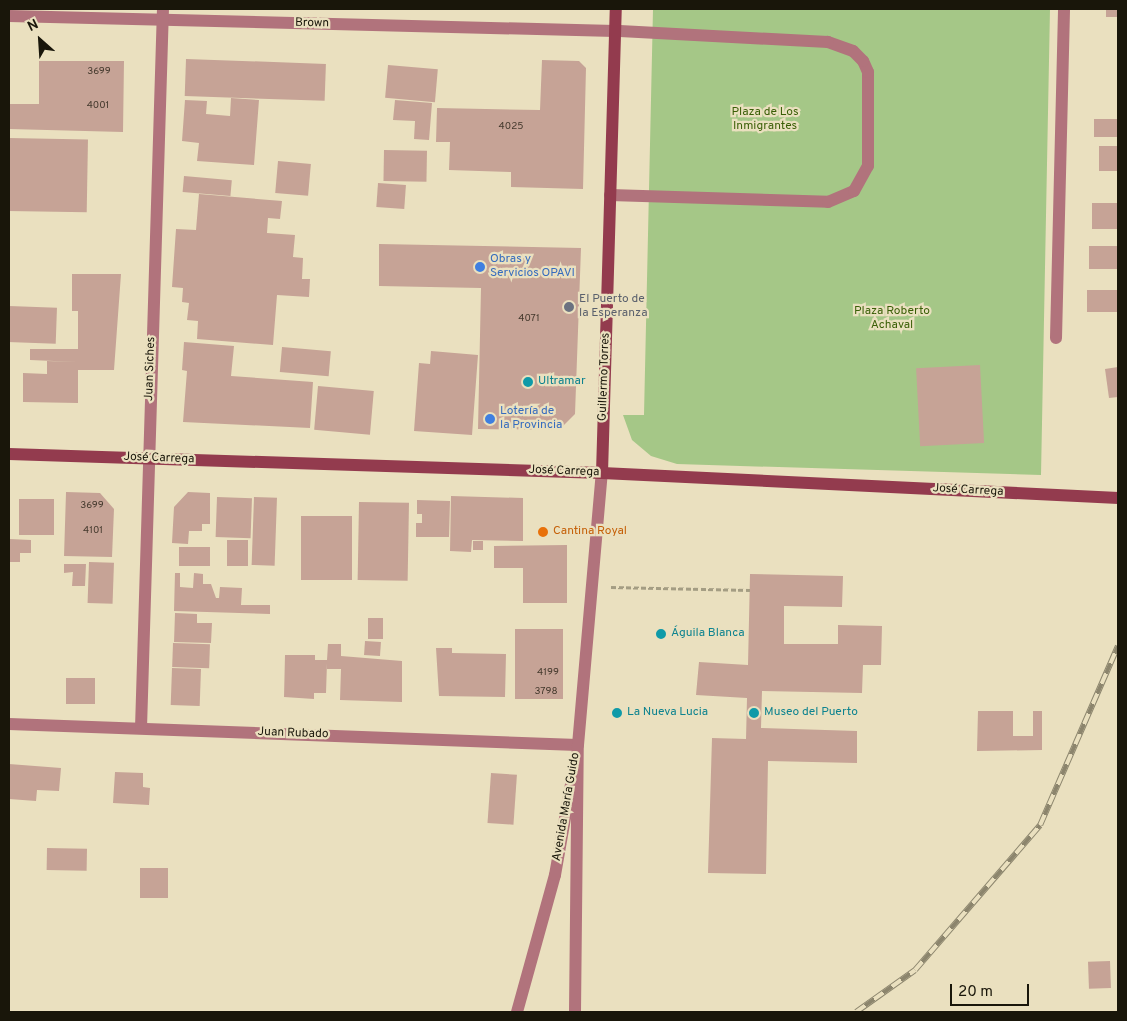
<!DOCTYPE html>
<meta charset="utf-8">
<style>
body{margin:0}
#map{position:relative;width:1127px;height:1021px;overflow:hidden;background:#eae0bf;font-family:Overpass,sans-serif}
div>[style]{position:absolute}
[style*='--x']{left:calc(var(--x)*1px);top:calc(var(--y)*1px);width:calc(var(--w)*1px);rotate:calc(var(--a)*1deg)}
.green>*{inset:0;background:#a5c787}
.building>*{inset:0;background:#c6a396;transform-origin:0 0}
.path>*{height:3px;margin-top:-1.5px;transform-origin:0;background:repeating-linear-gradient(90deg,#a49d83 0 5px,transparent 0 7.5px)}
.service>*{height:12px;margin:-6px;padding:0 6px;transform-origin:6px;border-radius:6px;background:#b1737c}
.minor>*{height:12px;margin:-6px;padding:0 6px;transform-origin:6px;border-radius:6px;background:#b1737c}
.secondary>*{height:12px;margin:-6px;padding:0 6px;transform-origin:6px;border-radius:6px;background:#933b4e}
.rail>*{height:5.5px;margin-top:-2.75px;transform-origin:0;background:repeating-linear-gradient(90deg,#eae0bf 0 11px,#8c856d 0 22px);box-sizing:border-box;border-block:1px solid #8c856d}
.dots>*{width:14px;height:14px;translate:-50% -50%;box-sizing:border-box;border:2px solid #eae0bf;border-radius:50%}
span{translate:-50% -50%;white-space:nowrap;text-align:center;line-height:1.15;-webkit-text-stroke:4.5px #eae0bf;paint-order:stroke}
.number-label{font-size:10px;color:#44392d}
.number-label span{-webkit-text-stroke-width:0}
.street-label{font-size:12px;color:#19160a}
.park-label{font-size:12px;color:#3a5f07}
.shop-label{font-size:12px;color:#366cbe}
.left{translate:0 -50%;text-align:left}
.worship-label{font-size:12px;color:#5b616d}
.culture-label{font-size:12px;color:#0d838f}
.food-label{font-size:12px;color:#c56008}
.frame{position:absolute;inset:0;border:10px solid #19160a;pointer-events:none}
.north{position:absolute;left:15px;top:15px;width:50px;height:50px;-webkit-text-stroke:4px #eae0bf;paint-order:stroke;rotate:334deg;font-size:14px;font-weight:700;line-height:20px;text-align:center;color:#19160a}
.north::after{content:'';display:block;margin:auto;width:18px;height:22px;background:#19160a;clip-path:polygon(50% 0,100% 100%,50% 72%,0 100%)}
.scale{position:absolute;left:950px;top:984px;width:79px;height:22px;box-sizing:border-box;border:2px solid #19160a;border-top:0;padding-left:6px;font-size:15px;line-height:18px;white-space:nowrap;color:#19160a;-webkit-text-stroke:4px #eae0bf;paint-order:stroke}
</style>
<div id="map">
<div class="green">
<div style="clip-path:polygon(653px 9px,1050px 9px,1041px 475px,677px 464px,651px 456px,632px 440px,623px 415px,644px 415px)"></div>
</div>
<div class="building">
<div style="left:1106px;top:9px;width:12px;height:8px"></div>
<div style="left:186px;top:59px;width:140px;height:37px;rotate:2deg"></div>
<div style="clip-path:polygon(542px 60px,579px 61px,586px 68px,583px 189px,511px 187px,511px 172px,449px 170px,450px 142px,436px 142px,437px 108px,540px 110px)"></div>
<div style="clip-path:polygon(39px 61px,124px 61px,123px 132px,9px 129px,9px 104px,39px 104px)"></div>
<div style="left:388px;top:65px;width:50px;height:33px;rotate:5deg"></div>
<div style="clip-path:polygon(231px 98px,259px 100px,254px 165px,197px 161px,199px 143px,182px 141px,185px 100px,207px 101px,206px 114px,230px 116px)"></div>
<div style="clip-path:polygon(395px 100px,432px 103px,429px 140px,414px 139px,415px 121px,393px 120px)"></div>
<div style="left:1094px;top:119px;width:24px;height:18px"></div>
<div style="left:9px;top:138px;width:79px;height:73px;rotate:1deg"></div>
<div style="left:1099px;top:146px;width:19px;height:25px"></div>
<div style="left:384px;top:150px;width:43px;height:31px;rotate:1deg"></div>
<div style="left:278px;top:161px;width:33px;height:32px;rotate:5deg"></div>
<div style="left:184px;top:176px;width:48px;height:16px;rotate:5deg"></div>
<div style="left:378px;top:183px;width:28px;height:24px;rotate:4deg"></div>
<div style="clip-path:polygon(199px 194px,282px 201px,280px 219px,268px 218px,267px 233px,295px 235px,293px 257px,303px 258px,302px 279px,310px 279px,309px 297px,277px 295px,273px 345px,197px 339px,198px 321px,187px 320px,189px 303px,182px 302px,183px 288px,172px 287px,176px 229px,196px 230px)"></div>
<div style="left:1118px;top:203px;width:26px;height:26px;rotate:90deg"></div>
<div style="clip-path:polygon(379px 244px,581px 248px,575px 414px,559px 430px,478px 429px,481px 288px,379px 286px)"></div>
<div style="left:1089px;top:246px;width:29px;height:23px"></div>
<div style="clip-path:polygon(72px 274px,121px 274px,114px 370px,78px 370px,78px 403px,23px 402px,23px 373px,47px 374px,47px 361px,78px 362px,30px 360px,30px 349px,78px 349px,78px 311px,72px 311px)"></div>
<div style="left:1087px;top:290px;width:31px;height:22px"></div>
<div style="left:9px;top:306px;width:48px;height:36px;rotate:2deg"></div>
<div style="clip-path:polygon(184px 342px,234px 346px,231px 376px,313px 382px,310px 428px,183px 422px,187px 371px,182px 370px)"></div>
<div style="left:282px;top:347px;width:49px;height:25px;rotate:5deg"></div>
<div style="clip-path:polygon(431px 351px,478px 355px,472px 435px,414px 431px,419px 363px,430px 364px)"></div>
<div style="left:980px;top:365px;width:78px;height:64px;rotate:87deg"></div>
<div style="clip-path:polygon(1118px 367px,1118px 397px,1109px 398px,1105px 369px)"></div>
<div style="left:318px;top:386px;width:56px;height:44px;rotate:5deg"></div>
<div style="clip-path:polygon(66px 492px,100px 493px,114px 509px,112px 557px,64px 556px)"></div>
<div style="clip-path:polygon(188px 492px,210px 493px,210px 524px,202px 524px,202px 531px,189px 531px,188px 544px,172px 543px,174px 507px)"></div>
<div style="clip-path:polygon(451px 496px,523px 498px,523px 541px,472px 540px,471px 552px,450px 551px)"></div>
<div style="left:217px;top:497px;width:35px;height:40px;rotate:2deg"></div>
<div style="left:254px;top:497px;width:23px;height:68px;rotate:2deg"></div>
<div style="left:19px;top:499px;width:35px;height:36px"></div>
<div style="clip-path:polygon(417px 500px,450px 501px,449px 537px,416px 537px,416px 523px,422px 523px,422px 514px,417px 514px)"></div>
<div style="left:359px;top:502px;width:50px;height:78px;rotate:1deg"></div>
<div style="left:301px;top:516px;width:51px;height:64px"></div>
<div style="clip-path:polygon(9px 539px,31px 540px,31px 553px,20px 553px,20px 562px,9px 562px)"></div>
<div style="left:227px;top:540px;width:21px;height:26px"></div>
<div style="left:473px;top:541px;width:10px;height:9px"></div>
<div style="clip-path:polygon(567px 545px,567px 603px,523px 603px,523px 568px,494px 568px,494px 546px)"></div>
<div style="left:179px;top:547px;width:31px;height:19px"></div>
<div style="left:89px;top:562px;width:25px;height:41px;rotate:2deg"></div>
<div style="clip-path:polygon(64px 564px,86px 564px,85px 586px,72px 586px,73px 572px,64px 573px)"></div>
<div style="clip-path:polygon(175px 573px,180px 573px,180px 587px,193px 588px,194px 573px,203px 574px,203px 584px,211px 584px,216px 598px,219px 598px,220px 587px,242px 588px,241px 605px,270px 605px,270px 614px,174px 611px)"></div>
<div style="clip-path:polygon(750px 574px,843px 576px,842px 607px,784px 606px,784px 644px,838px 644px,838px 625px,882px 626px,881px 665px,863px 665px,862px 693px,762px 691px,761px 728px,857px 731px,857px 763px,768px 761px,766px 874px,708px 873px,712px 738px,746px 739px,747px 698px,696px 695px,699px 662px,748px 665px)"></div>
<div style="clip-path:polygon(175px 613px,197px 614px,197px 623px,212px 623px,211px 643px,174px 642px)"></div>
<div style="left:368px;top:618px;width:15px;height:21px"></div>
<div style="left:515px;top:629px;width:48px;height:70px"></div>
<div style="left:365px;top:641px;width:16px;height:14px;rotate:4deg"></div>
<div style="left:173px;top:643px;width:37px;height:24px;rotate:2deg"></div>
<div style="clip-path:polygon(328px 644px,341px 644px,341px 656px,402px 661px,402px 702px,340px 700px,341px 669px,327px 669px,327px 663px,326px 693px,314px 693px,314px 699px,284px 697px,285px 655px,315px 655px,315px 660px,327px 660px)"></div>
<div style="clip-path:polygon(436px 648px,452px 648px,452px 653px,506px 654px,505px 697px,439px 696px)"></div>
<div style="left:172px;top:668px;width:29px;height:37px;rotate:2deg"></div>
<div style="left:95px;top:678px;width:26px;height:29px;rotate:90deg"></div>
<div style="clip-path:polygon(978px 711px,1013px 711px,1013px 736px,1033px 736px,1033px 711px,1042px 711px,1042px 750px,977px 751px)"></div>
<div style="clip-path:polygon(9px 764px,61px 768px,59px 791px,37px 790px,36px 801px,9px 799px)"></div>
<div style="clip-path:polygon(115px 772px,143px 773px,143px 787px,150px 788px,149px 805px,113px 803px)"></div>
<div style="left:491px;top:773px;width:26px;height:50px;rotate:4deg"></div>
<div style="left:47px;top:848px;width:40px;height:22px;rotate:1deg"></div>
<div style="left:140px;top:868px;width:28px;height:30px"></div>
<div style="left:1110px;top:961px;width:27px;height:22px;rotate:88deg"></div>
</div>
<div class="path">
<div style="--x:611;--y:587;--w:139;--a:1.2"></div>
</div>
<div class="service">
<div style="--x:610;--y:195;--w:218;--a:1.8"></div>
<div style="--x:828;--y:202;--w:28;--a:-23"></div>
<div style="--x:854;--y:191;--w:29;--a:-61"></div>
<div style="--x:868;--y:166;--w:94;--a:-90"></div>
<div style="--x:868;--y:72;--w:12;--a:-114"></div>
<div style="--x:863;--y:61;--w:14;--a:-135"></div>
<div style="--x:853;--y:51;--w:27;--a:-160"></div>
<div style="--x:828;--y:42;--w:213;--a:-177"></div>
<div style="--x:1056;--y:338;--w:329;--a:-88.6"></div>
</div>
<div class="minor">
<div style="--x:9;--y:16;--w:606;--a:1.42"></div>
<div style="--x:9;--y:724;--w:569;--a:2.11"></div>
<div style="--x:141;--y:728;--w:719;--a:-88.25"></div>
<div style="--x:517;--y:1012;--w:142;--a:-74.5"></div>
<div style="--x:555;--y:875;--w:97;--a:-80"></div>
<div style="--x:575;--y:1012;--w:267;--a:-89.4"></div>
<div style="--x:578;--y:745;--w:273;--a:-85"></div>
</div>
<div class="secondary">
<div style="--x:9;--y:454;--w:593;--a:1.84"></div>
<div style="--x:602;--y:473;--w:517;--a:2.77"></div>
<div style="--x:602;--y:473;--w:464;--a:-88.3"></div>
</div>
<div class="rail">
<div style="--x:856;--y:1012;--w:72;--a:-35.4"></div>
<div style="--x:915;--y:970;--w:191;--a:-49.2"></div>
<div style="--x:1040;--y:825;--w:195;--a:-66.5"></div>
</div>
<div class="dots">
<div style="left:480px;top:267px;background:#3f7fe0"></div>
<div style="left:569px;top:307px;background:#6b7280"></div>
<div style="left:528px;top:382px;background:#0f9aa8"></div>
<div style="left:490px;top:419px;background:#3f7fe0"></div>
<div style="left:543px;top:532px;background:#e8710a"></div>
<div style="left:661px;top:634px;background:#0f9aa8"></div>
<div style="left:617px;top:713px;background:#0f9aa8"></div>
<div style="left:754px;top:713px;background:#0f9aa8"></div>
</div>
<div class="number-label">
<span style="left:99px;top:72px">3699</span>
<span style="left:98px;top:106px">4001</span>
<span style="left:511px;top:127px">4025</span>
<span style="left:529px;top:319px">4071</span>
<span style="left:92px;top:506px">3699</span>
<span style="left:93px;top:531px">4101</span>
<span style="left:548px;top:673px">4199</span>
<span style="left:546px;top:692px">3798</span>
</div>
<div class="street-label">
<span style="left:312px;top:24px;rotate:1deg">Brown</span>
<span style="left:151px;top:369px;rotate:-88deg">Juan Siches</span>
<span style="left:605px;top:377px;rotate:-88deg">Guillermo Torres</span>
<span style="left:159px;top:459px;rotate:2deg">José Carrega</span>
<span style="left:564px;top:472px;rotate:2deg">José Carrega</span>
<span style="left:968px;top:491px;rotate:3deg">José Carrega</span>
<span style="left:293px;top:734px;rotate:2deg">Juan Rubado</span>
<span style="left:567px;top:807px;rotate:-80deg">Avenida María Guido</span>
</div>
<div class="park-label">
<span style="left:765px;top:120px">Plaza de Los<br>Inmigrantes</span>
<span style="left:892px;top:319px">Plaza Roberto<br>Achaval</span>
</div>
<div class="shop-label">
<span class="left" style="left:490px;top:267px">Obras y<br>Servicios OPAVI</span>
<span class="left" style="left:500px;top:419px">Lotería de<br>la Provincia</span>
</div>
<div class="worship-label">
<span class="left" style="left:579px;top:307px">El Puerto de<br>la Esperanza</span>
</div>
<div class="culture-label">
<span class="left" style="left:538px;top:382px">Ultramar</span>
<span class="left" style="left:671px;top:634px">Águila Blanca</span>
<span class="left" style="left:627px;top:713px">La Nueva Lucia</span>
<span class="left" style="left:764px;top:713px">Museo del Puerto</span>
</div>
<div class="food-label">
<span class="left" style="left:553px;top:532px">Cantina Royal</span>
</div>
<div class="frame"></div>
<div class="north">N</div>
<div class="scale">20 m</div>
</div>
